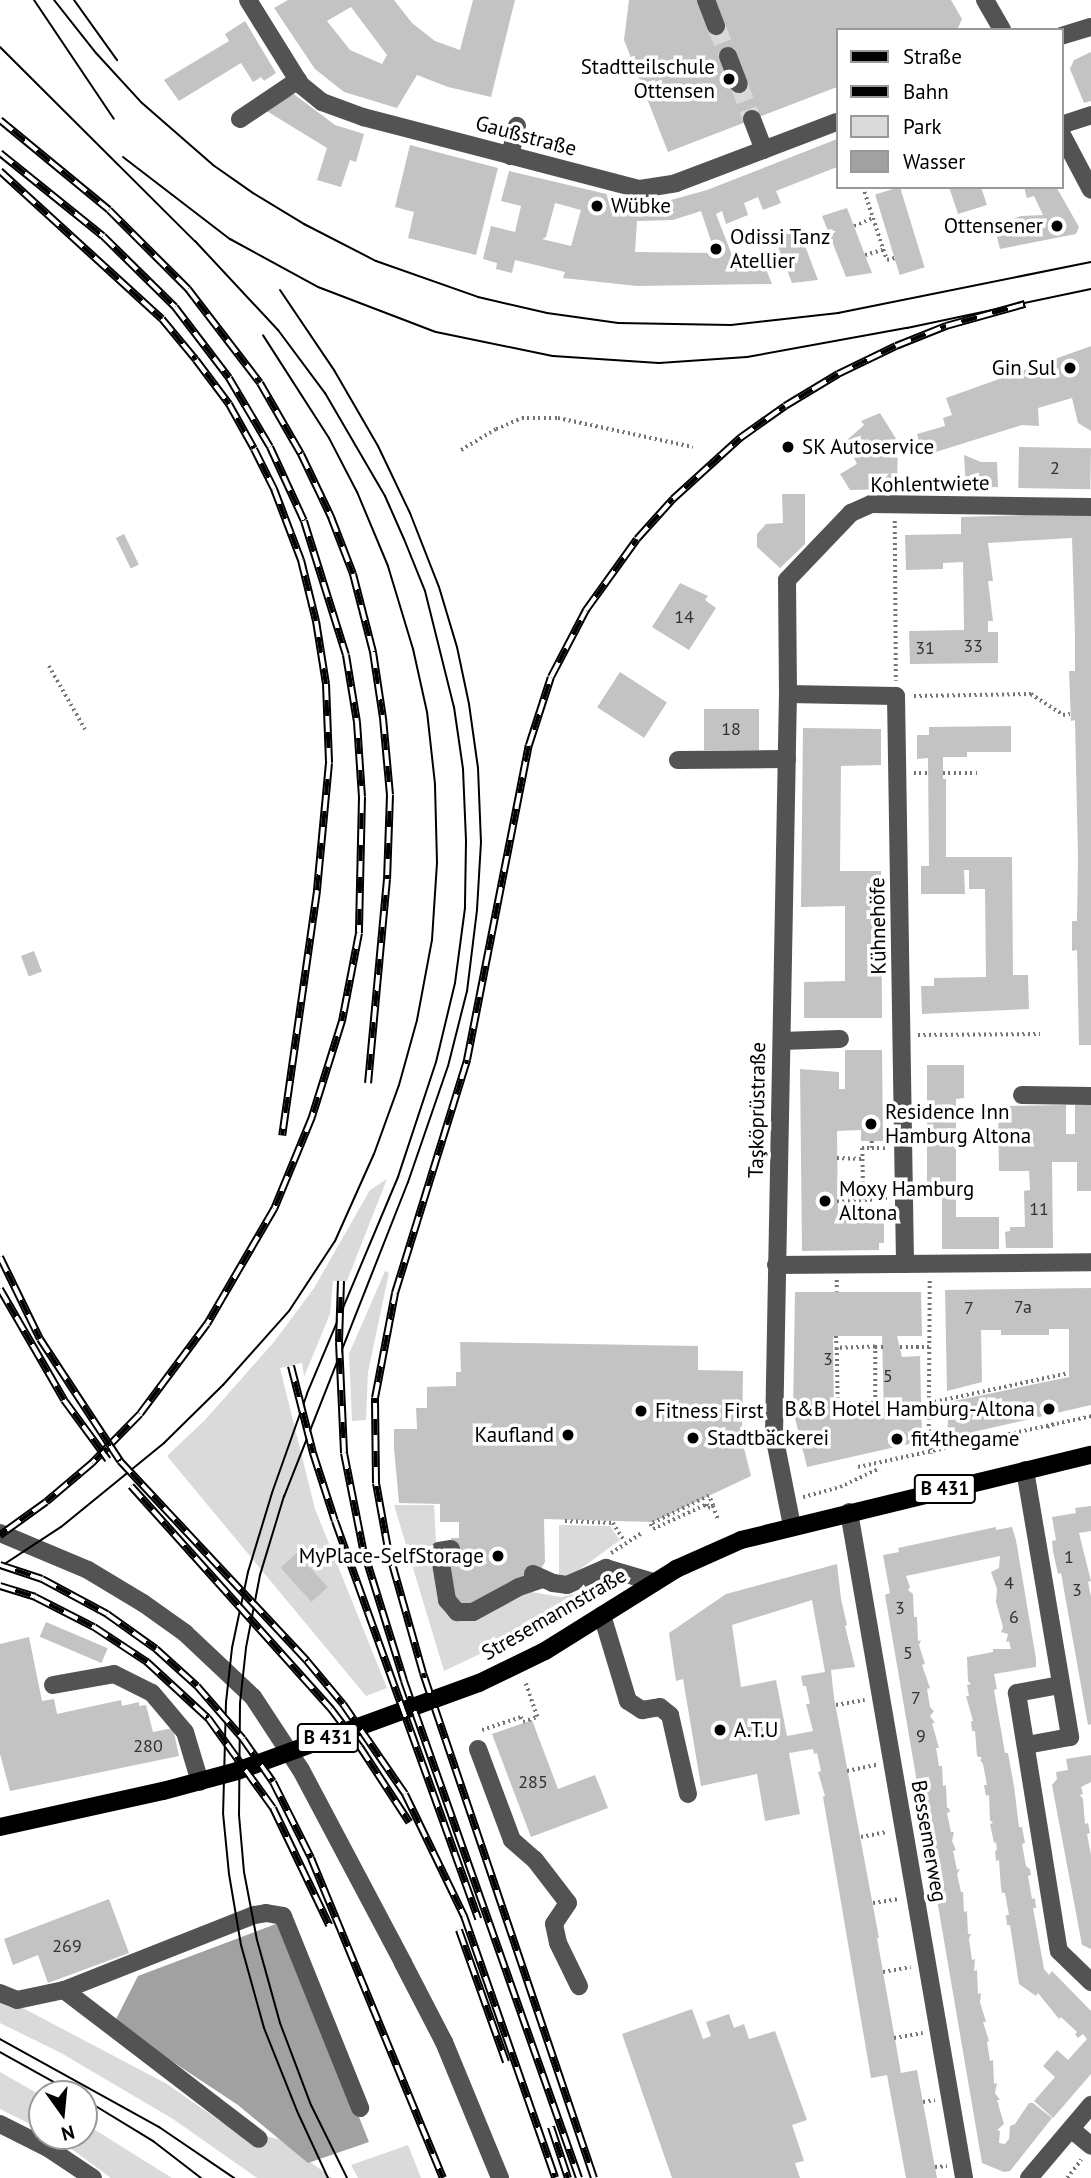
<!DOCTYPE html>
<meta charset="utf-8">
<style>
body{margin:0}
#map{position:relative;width:1091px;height:2178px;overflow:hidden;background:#fff;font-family:"PT Sans",sans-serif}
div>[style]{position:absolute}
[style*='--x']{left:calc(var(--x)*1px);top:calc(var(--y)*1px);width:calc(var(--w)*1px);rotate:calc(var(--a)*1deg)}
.green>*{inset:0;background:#dadada}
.water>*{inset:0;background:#a1a1a1}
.building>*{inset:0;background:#c3c3c3;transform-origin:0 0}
.minor-tunnel>*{height:18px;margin-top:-9px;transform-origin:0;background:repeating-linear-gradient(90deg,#d9d9d9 0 18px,transparent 0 27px)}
.path>*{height:3.5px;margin-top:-1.75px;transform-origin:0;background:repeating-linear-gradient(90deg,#757575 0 2px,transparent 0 5.5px)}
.minor>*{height:18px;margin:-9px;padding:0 9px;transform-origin:9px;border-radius:9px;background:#535353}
.major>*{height:18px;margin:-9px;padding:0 9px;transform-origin:9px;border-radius:9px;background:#000}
.tram>*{height:2px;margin:-1px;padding:0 1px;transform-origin:1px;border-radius:1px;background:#000}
.rail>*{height:8px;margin-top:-4px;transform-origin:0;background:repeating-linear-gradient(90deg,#fff 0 16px,#000 0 32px);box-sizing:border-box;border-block:2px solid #000}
.dots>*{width:19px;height:19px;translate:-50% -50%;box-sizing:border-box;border:4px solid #fff;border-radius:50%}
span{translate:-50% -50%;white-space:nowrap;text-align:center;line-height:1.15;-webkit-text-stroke:7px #fff;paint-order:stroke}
.number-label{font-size:18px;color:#313131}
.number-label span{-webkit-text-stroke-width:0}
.shield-label span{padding:2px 5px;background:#fff;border:2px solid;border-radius:5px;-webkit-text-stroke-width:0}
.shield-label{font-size:19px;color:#000;font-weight:700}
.poi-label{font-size:21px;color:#000}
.right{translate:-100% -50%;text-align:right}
.left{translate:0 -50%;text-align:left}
.street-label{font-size:21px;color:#000}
.legend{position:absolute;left:836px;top:28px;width:228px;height:161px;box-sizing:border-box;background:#fff;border:2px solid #999;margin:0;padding:9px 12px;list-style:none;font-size:21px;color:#000}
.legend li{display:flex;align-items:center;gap:14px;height:35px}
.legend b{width:35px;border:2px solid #999}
.north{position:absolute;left:28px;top:2080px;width:70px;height:70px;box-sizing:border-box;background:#fff;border:2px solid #999;border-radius:50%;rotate:165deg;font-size:19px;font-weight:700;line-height:28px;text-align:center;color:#000}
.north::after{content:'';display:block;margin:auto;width:24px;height:32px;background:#000;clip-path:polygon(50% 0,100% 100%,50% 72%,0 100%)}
</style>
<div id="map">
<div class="green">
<div style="clip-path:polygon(387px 1179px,347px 1281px,333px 1281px,330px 1314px,304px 1377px,302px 1363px,280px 1368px,315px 1509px,387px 1688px,366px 1696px,167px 1456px,205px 1420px,274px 1342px,314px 1288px,370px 1190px)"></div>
<div style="clip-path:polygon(385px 1271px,389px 1273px,368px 1372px,366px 1420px,352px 1421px,349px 1354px)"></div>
<div style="clip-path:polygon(394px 1505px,434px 1505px,439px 1599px,520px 1590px,561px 1597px,584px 1591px,520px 1635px,444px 1671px)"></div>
<div style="clip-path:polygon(559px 1525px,610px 1526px,620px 1540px,572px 1575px,559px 1576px)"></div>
<div style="clip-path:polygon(0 1996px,167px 2084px,227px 2126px,281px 2140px,332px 2178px,257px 2178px,173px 2119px,61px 2053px,0 2023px)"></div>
<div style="clip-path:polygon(0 2072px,42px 2096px,42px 2130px,0 2109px)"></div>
<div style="clip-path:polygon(84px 2123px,172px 2178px,111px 2178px,54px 2136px,84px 2136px)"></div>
<div style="clip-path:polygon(408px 2145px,421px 2178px,358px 2178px,351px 2165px)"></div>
</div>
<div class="water">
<div style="clip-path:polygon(281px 1922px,369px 2142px,308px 2163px,238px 2105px,114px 2023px,138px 1976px)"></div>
</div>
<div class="building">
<div style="clip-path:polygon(evenodd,288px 0,394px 0,412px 23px,435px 41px,460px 50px,473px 0,515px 0,491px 97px,448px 87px,417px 75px,397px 108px,344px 92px,315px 69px,274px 8px,288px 0,351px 7px,387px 55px,382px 64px,350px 50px,327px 21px,351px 7px)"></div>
<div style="clip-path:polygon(629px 0,951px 0,962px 19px,957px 30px,837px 30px,837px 87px,668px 152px,624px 40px)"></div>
<div style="clip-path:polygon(245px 21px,276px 73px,264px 81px,261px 77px,253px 82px,241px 63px,179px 101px,164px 80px,229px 41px,225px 34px)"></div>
<div style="clip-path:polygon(1091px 52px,1091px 101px,1084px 103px,1070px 69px,1074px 60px)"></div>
<div style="clip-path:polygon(291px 92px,335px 125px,364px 134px,356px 162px,350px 160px,341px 187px,317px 180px,327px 148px,265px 110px)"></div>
<div style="clip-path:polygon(evenodd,837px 139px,837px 167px,776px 191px,781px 203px,763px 210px,758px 197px,744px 203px,748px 215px,726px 224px,722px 211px,716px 214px,735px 263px,760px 254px,772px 284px,637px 286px,563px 278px,565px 272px,515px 260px,512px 273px,496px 269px,497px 263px,483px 259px,491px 226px,515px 232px,521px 206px,501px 201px,509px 171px,653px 205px,707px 190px,837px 139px,555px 203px,581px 210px,571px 246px,542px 239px,546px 237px,555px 203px,837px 139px,701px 211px,715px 253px,635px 252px,637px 221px,673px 220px,701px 211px)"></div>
<div style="clip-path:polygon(410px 145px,498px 168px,476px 255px,408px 238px,414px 212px,395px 207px)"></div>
<div style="left:900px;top:187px;width:84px;height:26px;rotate:73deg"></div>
<div style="clip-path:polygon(949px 187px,981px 187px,987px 205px,958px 214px)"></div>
<div style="clip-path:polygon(1024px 187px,1054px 187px,1058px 190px,1079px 227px,1076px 234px,1000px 249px,994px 225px,1021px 216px,1043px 215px,1034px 196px,1027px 198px)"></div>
<div style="clip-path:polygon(847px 208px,865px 255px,872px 273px,846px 277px,822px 216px)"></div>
<div style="clip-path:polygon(798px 227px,807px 251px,818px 280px,792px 283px,774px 236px)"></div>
<div style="clip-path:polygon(1091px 346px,1091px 431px,1078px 423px,1072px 398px,1038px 408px,1039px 426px,1022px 425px,923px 456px,917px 434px,945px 426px,943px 418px,952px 415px,946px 398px)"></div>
<div style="clip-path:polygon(880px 413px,898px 442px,897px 489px,850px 490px,840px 474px,857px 464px,846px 441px,864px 425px,861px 421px)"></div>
<div style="left:1019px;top:447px;width:72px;height:41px;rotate:1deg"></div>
<div style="clip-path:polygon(964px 455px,981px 462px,997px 462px,998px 487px,966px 488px)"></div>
<div style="clip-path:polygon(782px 494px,805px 494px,805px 544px,780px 568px,757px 547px,757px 534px,766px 524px,783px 523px)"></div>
<div style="clip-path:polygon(1091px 513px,1091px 1045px,1079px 1045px,1077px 950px,1072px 951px,1072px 921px,1077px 921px,1078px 857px,1075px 720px,1071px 721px,1069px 671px,1075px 671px,1075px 636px,1072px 538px,988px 543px,993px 581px,988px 581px,993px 621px,988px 621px,988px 632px,998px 632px,998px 663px,910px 664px,909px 631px,964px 630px,963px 562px,943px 563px,943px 569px,906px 570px,905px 535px,961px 534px,961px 517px)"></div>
<div style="left:124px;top:534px;width:34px;height:9px;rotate:64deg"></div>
<div style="clip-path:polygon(680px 583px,708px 596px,705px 600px,716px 608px,689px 650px,652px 627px)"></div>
<div style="left:620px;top:672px;width:56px;height:42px;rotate:33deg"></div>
<div style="left:704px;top:709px;width:55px;height:41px"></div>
<div style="clip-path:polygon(1011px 726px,1011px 752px,967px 752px,967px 757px,943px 757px,943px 779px,946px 779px,946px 857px,1012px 857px,1013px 975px,1028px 975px,1029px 1009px,922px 1014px,921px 986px,934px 986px,934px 978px,986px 977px,985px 889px,969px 889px,969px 870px,964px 870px,965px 894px,921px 894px,921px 866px,929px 866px,928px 758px,917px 759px,917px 735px,929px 735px,929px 727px)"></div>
<div style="clip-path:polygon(803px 728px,881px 729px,881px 765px,841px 766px,840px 871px,881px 871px,882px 1018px,804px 1018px,804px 982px,845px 981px,845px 906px,801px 907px)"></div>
<div style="left:34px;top:951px;width:22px;height:14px;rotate:69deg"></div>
<div style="clip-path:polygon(845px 1050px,882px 1050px,883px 1141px,861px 1141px,861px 1130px,837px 1131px,838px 1217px,863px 1216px,863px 1207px,884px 1207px,884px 1243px,879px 1243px,879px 1250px,802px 1251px,800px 1069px,839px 1072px,839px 1089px,845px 1089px)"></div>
<div style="clip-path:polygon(927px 1065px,964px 1065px,964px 1098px,956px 1099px,956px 1217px,999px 1217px,999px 1249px,942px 1249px,942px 1196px,927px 1196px)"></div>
<div style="clip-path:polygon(1066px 1105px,1066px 1134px,1075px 1134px,1075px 1105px,1091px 1105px,1091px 1191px,1077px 1191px,1077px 1162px,1052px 1162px,1053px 1248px,1006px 1248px,1005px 1232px,1010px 1231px,1010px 1227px,1025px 1227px,1024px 1191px,1030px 1190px,1029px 1171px,999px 1171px,998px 1106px)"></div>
<div style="clip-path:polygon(1091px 1288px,1091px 1405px,947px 1438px,949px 1402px,1069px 1377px,1069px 1329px,1049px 1329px,1049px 1335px,1001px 1335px,1001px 1330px,981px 1330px,982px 1382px,947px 1391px,945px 1290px)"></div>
<div style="clip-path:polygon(evenodd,795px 1292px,921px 1292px,922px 1336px,897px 1336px,902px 1357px,920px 1356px,922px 1441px,807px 1467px,793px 1410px,795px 1292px,833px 1336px,882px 1336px,884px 1413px,834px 1414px,833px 1336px)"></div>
<div style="clip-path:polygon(460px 1342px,698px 1346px,698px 1370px,743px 1371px,742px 1440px,751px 1476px,653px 1522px,544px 1519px,545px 1562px,541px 1569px,473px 1606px,457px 1606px,445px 1566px,451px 1566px,451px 1538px,459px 1538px,459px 1522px,440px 1522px,440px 1504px,399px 1503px,394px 1448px,394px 1429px,417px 1429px,416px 1408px,427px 1408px,427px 1387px,456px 1386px,456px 1372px,461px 1372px)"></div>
<div style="clip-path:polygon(1091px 1506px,1091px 1531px,1079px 1533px,1091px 1581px,1088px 1582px,1091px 1597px,1091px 1724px,1088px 1725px,1061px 1573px,1058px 1574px,1053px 1551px,1052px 1541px,1056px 1540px,1052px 1517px,1076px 1513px,1075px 1508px)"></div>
<div style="clip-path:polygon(996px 1527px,996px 1530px,1012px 1527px,1016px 1540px,1036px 1659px,1036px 1667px,994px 1674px,997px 1689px,994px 1690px,1005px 1753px,1008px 1753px,1014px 1786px,1019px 1827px,1022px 1827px,1025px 1843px,1022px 1844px,1026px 1866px,1030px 1869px,1031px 1875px,1028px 1876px,1032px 1899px,1035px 1898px,1036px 1908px,1033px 1908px,1044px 1969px,1049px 1975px,1052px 1971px,1091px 2011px,1091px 2074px,1053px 2118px,1034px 2101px,1055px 2077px,1043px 2066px,1057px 2050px,1068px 2060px,1087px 2039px,1083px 2034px,1078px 2038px,1075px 2034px,1077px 2032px,1061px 2017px,1059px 2019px,1038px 1993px,1036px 1996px,1019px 1984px,1010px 1925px,1007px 1925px,1006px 1915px,1009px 1915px,1005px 1893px,1002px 1893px,1001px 1888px,999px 1860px,996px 1861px,995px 1851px,997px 1850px,996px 1842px,994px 1843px,990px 1824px,993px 1823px,990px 1820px,989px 1795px,986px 1796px,984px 1785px,987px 1785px,983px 1764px,980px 1760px,982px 1758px,977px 1756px,975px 1731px,972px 1731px,971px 1721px,973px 1721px,966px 1696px,969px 1696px,967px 1685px,971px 1684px,968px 1681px,967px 1657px,993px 1652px,993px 1649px,1011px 1649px,1009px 1641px,1006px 1642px,1008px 1634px,1001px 1632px,1003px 1627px,996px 1602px,997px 1589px,991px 1572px,999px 1568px,1000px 1556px,906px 1576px,910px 1587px,908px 1590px,913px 1594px,914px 1617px,917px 1617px,918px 1641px,921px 1640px,919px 1645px,925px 1664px,922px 1665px,930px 1688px,927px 1689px,930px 1707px,934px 1711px,930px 1716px,935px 1723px,932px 1723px,939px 1748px,936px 1748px,939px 1766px,942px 1766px,943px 1786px,946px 1785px,947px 1808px,949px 1808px,950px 1812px,947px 1813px,951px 1832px,954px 1832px,952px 1841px,956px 1850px,953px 1851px,957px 1870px,960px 1869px,957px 1874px,961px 1892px,963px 1892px,964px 1912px,967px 1911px,968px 1934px,971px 1934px,969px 1939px,972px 1960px,975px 1959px,974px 1971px,977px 1970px,978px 1994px,981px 1993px,980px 2002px,986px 2022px,983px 2022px,989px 2041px,987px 2042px,990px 2061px,993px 2060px,994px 2084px,997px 2083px,995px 2093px,1000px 2100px,997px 2100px,1004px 2124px,997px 2130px,1000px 2131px,999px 2143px,1005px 2144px,1009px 2139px,1010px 2126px,1015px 2124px,1029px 2103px,1033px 2103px,1052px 2118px,1010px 2171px,1004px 2172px,982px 2163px,885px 1595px,890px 1593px,883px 1555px,899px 1552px,898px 1548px)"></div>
<div style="left:297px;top:1553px;width:46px;height:22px;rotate:48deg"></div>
<div style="clip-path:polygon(evenodd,837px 1564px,841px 1599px,847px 1625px,845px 1626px,855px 1667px,831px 1670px,834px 1698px,879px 1938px,877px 1938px,901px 2073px,917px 2070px,937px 2178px,906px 2178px,887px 2075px,871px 2078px,823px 1797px,825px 1796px,818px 1772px,821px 1771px,817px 1753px,814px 1754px,813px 1749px,789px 1753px,800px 1814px,765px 1821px,757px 1774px,701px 1786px,683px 1679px,676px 1681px,669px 1633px,726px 1594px,837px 1564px,812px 1600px,825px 1672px,801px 1676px,803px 1686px,806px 1686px,810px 1704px,806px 1704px,813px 1731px,787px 1736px,776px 1680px,741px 1687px,732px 1625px,812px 1600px)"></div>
<div style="left:46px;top:1622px;width:67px;height:16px;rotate:23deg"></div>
<div style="clip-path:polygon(29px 1637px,42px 1701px,54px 1699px,57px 1714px,121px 1700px,122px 1706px,139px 1702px,139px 1706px,146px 1705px,153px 1732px,173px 1728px,179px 1756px,10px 1791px,0 1754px,0 1644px)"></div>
<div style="clip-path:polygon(532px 1720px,558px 1789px,595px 1775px,608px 1808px,531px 1837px,492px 1734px)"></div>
<div style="clip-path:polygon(1091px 1755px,1091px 1782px,1081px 1787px,1083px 1794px,1080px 1795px,1083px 1799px,1085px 1824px,1088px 1823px,1090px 1833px,1087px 1834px,1091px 1855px,1091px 1949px,1082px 1945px,1052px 1785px,1057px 1779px,1056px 1772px,1068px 1770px,1066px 1759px)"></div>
<div style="clip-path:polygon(109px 1899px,129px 1953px,48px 1983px,38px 1955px,13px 1965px,4px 1939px)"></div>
<div style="clip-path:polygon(692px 2009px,703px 2039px,711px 2036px,706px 2022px,729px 2014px,734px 2028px,744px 2024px,749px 2039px,775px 2031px,807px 2120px,792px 2125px,804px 2161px,795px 2163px,800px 2178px,672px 2178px,622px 2034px)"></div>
</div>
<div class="minor-tunnel">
<div style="--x:716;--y:26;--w:32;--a:68"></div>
<div style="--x:739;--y:84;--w:37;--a:70"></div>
</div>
<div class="path">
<div style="--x:863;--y:187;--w:77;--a:71.8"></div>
<div style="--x:887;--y:260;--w:8;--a:-14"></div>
<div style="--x:854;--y:226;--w:21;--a:-23"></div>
<div style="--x:865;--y:255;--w:19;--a:-16"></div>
<div style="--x:461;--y:450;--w:41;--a:-31"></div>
<div style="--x:496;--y:429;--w:28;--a:-23"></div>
<div style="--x:522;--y:418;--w:36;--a:0"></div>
<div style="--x:558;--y:418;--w:138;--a:12.1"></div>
<div style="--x:895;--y:521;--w:160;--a:89.6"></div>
<div style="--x:49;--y:666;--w:73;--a:60.3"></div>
<div style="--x:914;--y:696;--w:117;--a:-1"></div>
<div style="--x:1031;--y:694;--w:38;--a:33"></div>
<div style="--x:1063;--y:715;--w:7;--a:-8"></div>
<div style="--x:914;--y:773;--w:15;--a:0"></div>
<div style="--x:943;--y:773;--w:34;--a:0"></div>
<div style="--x:918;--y:1035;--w:122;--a:-0.5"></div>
<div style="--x:872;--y:1141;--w:7;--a:90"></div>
<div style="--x:872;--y:1148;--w:16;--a:0"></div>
<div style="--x:837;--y:1158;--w:26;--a:2"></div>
<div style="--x:863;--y:1200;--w:52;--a:-91.1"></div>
<div style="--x:862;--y:1148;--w:10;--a:0"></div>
<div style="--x:837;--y:1201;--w:50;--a:-2.3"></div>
<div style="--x:837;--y:1280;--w:12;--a:90"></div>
<div style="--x:930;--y:1281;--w:156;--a:90.4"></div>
<div style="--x:929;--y:1437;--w:17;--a:80"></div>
<div style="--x:836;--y:1336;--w:12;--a:85"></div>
<div style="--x:875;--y:1347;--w:38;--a:178"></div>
<div style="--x:837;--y:1348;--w:56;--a:89"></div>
<div style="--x:838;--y:1404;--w:37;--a:-2"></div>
<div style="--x:875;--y:1403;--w:56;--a:-90"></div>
<div style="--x:875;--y:1347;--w:8;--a:0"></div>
<div style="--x:900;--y:1347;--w:29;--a:0"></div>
<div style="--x:857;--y:1403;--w:11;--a:85"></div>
<div style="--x:929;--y:1403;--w:143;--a:-12.1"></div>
<div style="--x:1047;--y:1427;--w:10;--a:-24"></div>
<div style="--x:858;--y:1467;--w:239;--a:-12.3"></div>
<div style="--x:803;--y:1497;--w:38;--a:-15"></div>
<div style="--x:840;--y:1487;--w:42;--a:-25.3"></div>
<div style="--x:713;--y:1506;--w:11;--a:-112"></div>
<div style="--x:709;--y:1496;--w:64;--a:154.2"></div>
<div style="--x:651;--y:1524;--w:5;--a:68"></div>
<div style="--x:653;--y:1529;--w:60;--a:-24.8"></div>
<div style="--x:707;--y:1504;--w:4;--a:76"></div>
<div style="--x:708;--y:1508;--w:5;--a:-22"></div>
<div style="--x:713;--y:1506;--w:14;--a:69"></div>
<div style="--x:565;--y:1521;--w:48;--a:2.4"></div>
<div style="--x:613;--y:1523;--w:22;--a:58"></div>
<div style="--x:611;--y:1553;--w:38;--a:-33"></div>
<div style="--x:836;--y:1705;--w:29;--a:-10"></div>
<div style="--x:482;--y:1730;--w:41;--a:-18.4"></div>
<div style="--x:521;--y:1717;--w:5;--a:68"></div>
<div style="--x:523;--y:1722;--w:15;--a:-20"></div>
<div style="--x:537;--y:1717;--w:36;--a:-109"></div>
<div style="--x:847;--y:1771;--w:30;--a:-12"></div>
<div style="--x:861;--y:1837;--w:26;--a:-11"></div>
<div style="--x:873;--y:1903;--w:26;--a:-9"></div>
<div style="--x:883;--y:1972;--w:28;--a:-10"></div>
<div style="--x:894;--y:2038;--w:29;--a:-10"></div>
<div style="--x:923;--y:2102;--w:12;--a:-9"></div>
<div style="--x:935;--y:2167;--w:12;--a:-5"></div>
<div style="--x:1067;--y:2178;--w:23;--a:-52"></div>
</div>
<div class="minor">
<div style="--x:248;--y:0;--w:100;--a:58.1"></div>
<div style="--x:301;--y:85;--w:27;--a:39"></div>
<div style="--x:322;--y:102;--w:44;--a:20.1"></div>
<div style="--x:363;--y:117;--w:286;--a:14.6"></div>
<div style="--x:640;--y:189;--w:36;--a:-9"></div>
<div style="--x:676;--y:183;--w:172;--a:-20.8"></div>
<div style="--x:706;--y:0;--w:28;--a:69"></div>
<div style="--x:985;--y:0;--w:34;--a:60"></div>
<div style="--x:1061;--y:36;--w:31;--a:-17"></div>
<div style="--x:728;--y:56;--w:30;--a:69"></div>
<div style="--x:240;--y:119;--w:70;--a:-33.9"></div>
<div style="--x:752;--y:119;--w:33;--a:69"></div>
<div style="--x:1061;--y:125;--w:32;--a:-18"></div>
<div style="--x:1061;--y:133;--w:64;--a:62.2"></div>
<div style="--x:510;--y:156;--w:31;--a:-77"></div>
<div style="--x:788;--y:694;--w:108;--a:1.1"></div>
<div style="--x:896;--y:696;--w:568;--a:89.09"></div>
<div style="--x:678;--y:760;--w:109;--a:-0.5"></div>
<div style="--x:782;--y:1041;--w:58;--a:-2"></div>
<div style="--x:1022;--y:1095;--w:69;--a:0.8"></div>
<div style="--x:776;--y:1265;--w:315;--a:-0.5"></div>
<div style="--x:1025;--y:1470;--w:271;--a:80.4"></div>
<div style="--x:1070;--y:1737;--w:44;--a:169.5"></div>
<div style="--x:849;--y:1512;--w:676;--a:80.2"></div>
<div style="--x:792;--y:1526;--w:93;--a:-101.2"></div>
<div style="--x:774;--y:1435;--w:741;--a:-88.92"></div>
<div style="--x:788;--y:694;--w:114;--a:-90.5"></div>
<div style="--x:787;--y:580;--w:93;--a:-46.3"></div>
<div style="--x:851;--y:513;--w:22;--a:-24"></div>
<div style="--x:871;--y:504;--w:220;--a:0.8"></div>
<div style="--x:0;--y:1533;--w:95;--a:22.8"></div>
<div style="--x:88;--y:1570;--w:64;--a:31"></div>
<div style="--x:143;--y:1603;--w:52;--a:35.5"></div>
<div style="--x:185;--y:1633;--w:93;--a:43.3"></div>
<div style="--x:253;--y:1697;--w:87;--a:56.7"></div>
<div style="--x:301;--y:1770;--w:218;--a:62.1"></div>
<div style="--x:403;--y:1963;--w:89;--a:62.6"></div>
<div style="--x:444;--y:2042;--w:147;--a:67.6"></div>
<div style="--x:451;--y:1549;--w:12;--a:171"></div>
<div style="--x:439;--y:1551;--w:50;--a:80.7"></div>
<div style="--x:447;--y:1600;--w:16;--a:50"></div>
<div style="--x:457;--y:1612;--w:16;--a:0"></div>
<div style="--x:473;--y:1612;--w:52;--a:-28.5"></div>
<div style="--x:519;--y:1587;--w:24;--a:-19"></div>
<div style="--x:533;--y:1574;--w:22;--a:24"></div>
<div style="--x:553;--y:1583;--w:14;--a:8"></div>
<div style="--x:567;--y:1585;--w:43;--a:-23.6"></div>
<div style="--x:606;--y:1568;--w:49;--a:16.6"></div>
<div style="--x:602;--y:1615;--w:90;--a:73.2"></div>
<div style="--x:628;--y:1701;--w:17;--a:33"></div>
<div style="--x:642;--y:1710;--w:18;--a:-9"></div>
<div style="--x:660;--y:1707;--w:13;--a:39"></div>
<div style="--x:670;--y:1715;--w:81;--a:77.2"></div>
<div style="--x:53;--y:1685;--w:62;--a:-10.2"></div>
<div style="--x:114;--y:1674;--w:42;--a:26.6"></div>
<div style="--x:152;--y:1693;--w:51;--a:49.8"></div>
<div style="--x:185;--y:1732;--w:52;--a:73.3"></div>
<div style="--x:1060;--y:1685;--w:44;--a:169.5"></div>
<div style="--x:1017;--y:1693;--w:261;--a:80.8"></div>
<div style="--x:1059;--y:1951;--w:45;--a:44.1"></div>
<div style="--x:478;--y:1749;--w:97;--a:69.5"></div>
<div style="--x:512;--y:1840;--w:30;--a:41"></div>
<div style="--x:535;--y:1860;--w:54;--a:52.5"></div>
<div style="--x:568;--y:1903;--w:25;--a:124"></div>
<div style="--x:554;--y:1924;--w:19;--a:78"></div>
<div style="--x:558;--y:1943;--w:48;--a:64"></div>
<div style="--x:64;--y:1990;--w:204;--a:-21.5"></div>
<div style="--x:254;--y:1915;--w:12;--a:-9"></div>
<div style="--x:266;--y:1913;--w:17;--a:10"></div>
<div style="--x:283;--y:1916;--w:207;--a:68.1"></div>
<div style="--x:0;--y:1993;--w:18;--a:22"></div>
<div style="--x:17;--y:2000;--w:48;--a:-12"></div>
<div style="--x:64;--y:1990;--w:245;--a:37.4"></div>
<div style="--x:0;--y:2124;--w:54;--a:26.6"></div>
<div style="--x:48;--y:2148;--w:54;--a:33.7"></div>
<div style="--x:1071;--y:2129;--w:26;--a:40"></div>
<div style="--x:1029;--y:2178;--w:96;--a:-49.7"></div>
</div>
<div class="major">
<div style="--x:0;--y:1827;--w:167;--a:-12.5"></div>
<div style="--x:163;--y:1791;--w:77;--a:-15.1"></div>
<div style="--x:237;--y:1771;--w:258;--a:-20"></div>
<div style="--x:479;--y:1683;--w:73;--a:-25.9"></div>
<div style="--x:545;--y:1651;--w:155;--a:-32"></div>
<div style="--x:676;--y:1569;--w:71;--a:-24"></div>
<div style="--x:741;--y:1540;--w:360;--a:-13.7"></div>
</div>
<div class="tram">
<div style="--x:34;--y:0;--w:143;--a:56.1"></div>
<div style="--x:54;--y:0;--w:68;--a:51.6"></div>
<div style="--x:96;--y:53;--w:68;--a:47.4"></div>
<div style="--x:142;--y:103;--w:94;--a:41.1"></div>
<div style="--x:213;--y:165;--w:49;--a:35"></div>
<div style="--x:253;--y:193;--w:60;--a:31.3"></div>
<div style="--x:304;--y:224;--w:81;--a:27.2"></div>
<div style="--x:376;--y:261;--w:108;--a:19.4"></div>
<div style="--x:478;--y:297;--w:71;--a:13.1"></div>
<div style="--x:547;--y:313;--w:72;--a:8"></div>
<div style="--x:618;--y:323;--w:113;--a:1"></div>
<div style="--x:731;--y:325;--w:108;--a:-6.4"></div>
<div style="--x:838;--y:313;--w:258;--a:-11.4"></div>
<div style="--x:74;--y:0;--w:74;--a:54.4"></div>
<div style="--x:0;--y:47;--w:275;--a:44.9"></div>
<div style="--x:195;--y:241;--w:122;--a:47"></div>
<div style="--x:278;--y:330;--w:79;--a:53.3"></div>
<div style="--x:325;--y:393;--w:119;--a:59.8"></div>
<div style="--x:385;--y:496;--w:47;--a:66.2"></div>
<div style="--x:404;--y:539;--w:56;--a:68"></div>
<div style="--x:425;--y:591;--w:120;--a:76"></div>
<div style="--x:454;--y:707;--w:63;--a:81.7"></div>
<div style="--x:463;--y:769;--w:72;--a:87.6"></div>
<div style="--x:466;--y:841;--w:67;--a:90.9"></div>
<div style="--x:465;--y:908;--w:76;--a:97.6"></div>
<div style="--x:455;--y:983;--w:81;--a:103.5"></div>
<div style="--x:436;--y:1062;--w:121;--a:108.3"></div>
<div style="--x:398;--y:1177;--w:235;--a:112.8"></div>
<div style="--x:307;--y:1394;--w:105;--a:109.5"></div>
<div style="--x:272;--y:1493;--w:83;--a:106.9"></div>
<div style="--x:248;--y:1572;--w:78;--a:101.9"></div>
<div style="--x:232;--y:1648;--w:54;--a:96.3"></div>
<div style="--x:226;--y:1702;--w:111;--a:91.5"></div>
<div style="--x:223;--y:1813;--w:61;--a:84.4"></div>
<div style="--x:229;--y:1874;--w:72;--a:80.4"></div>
<div style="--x:241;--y:1945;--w:86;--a:74.5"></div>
<div style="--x:264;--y:2028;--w:89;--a:68.3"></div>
<div style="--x:297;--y:2111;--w:74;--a:65.2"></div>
<div style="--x:123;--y:157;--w:135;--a:37.5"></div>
<div style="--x:230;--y:239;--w:100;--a:28.6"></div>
<div style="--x:318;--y:287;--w:126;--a:20.9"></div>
<div style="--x:436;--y:332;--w:119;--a:11.6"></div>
<div style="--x:553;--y:356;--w:106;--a:3.8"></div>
<div style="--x:659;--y:363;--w:88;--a:-3.9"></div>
<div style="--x:747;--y:357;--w:163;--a:-10.3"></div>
<div style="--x:907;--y:328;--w:188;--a:-12"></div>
<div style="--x:280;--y:290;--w:97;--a:56"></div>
<div style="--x:334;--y:370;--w:88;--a:59.9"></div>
<div style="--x:378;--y:446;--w:74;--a:64.5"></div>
<div style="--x:410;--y:513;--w:79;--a:68.6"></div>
<div style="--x:439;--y:587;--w:63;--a:73.3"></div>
<div style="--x:457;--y:647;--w:58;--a:78.1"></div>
<div style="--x:469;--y:704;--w:65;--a:82"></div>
<div style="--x:478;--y:768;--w:74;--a:87.7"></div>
<div style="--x:481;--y:842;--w:68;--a:93.4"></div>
<div style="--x:477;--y:910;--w:82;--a:97"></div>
<div style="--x:467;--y:991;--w:77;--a:104.2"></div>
<div style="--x:448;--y:1066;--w:123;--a:109"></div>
<div style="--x:408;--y:1182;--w:338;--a:111.5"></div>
<div style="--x:284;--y:1496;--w:83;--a:106.9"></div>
<div style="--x:260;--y:1575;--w:74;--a:100.9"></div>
<div style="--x:246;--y:1648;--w:55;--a:96.2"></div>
<div style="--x:240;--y:1703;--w:112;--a:90.5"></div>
<div style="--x:239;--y:1815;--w:57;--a:85"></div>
<div style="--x:244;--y:1872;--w:69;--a:79.2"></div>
<div style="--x:257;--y:1940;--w:86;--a:74.5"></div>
<div style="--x:280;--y:2023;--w:88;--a:69.3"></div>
<div style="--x:311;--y:2105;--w:81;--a:63.7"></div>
<div style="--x:0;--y:1567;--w:73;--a:-33.3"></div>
<div style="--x:61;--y:1527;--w:133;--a:-39.2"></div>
<div style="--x:164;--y:1443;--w:83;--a:-44.5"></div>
<div style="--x:223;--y:1385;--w:99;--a:-48.3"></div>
<div style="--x:289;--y:1311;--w:84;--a:-56.7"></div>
<div style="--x:335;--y:1241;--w:95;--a:-65.9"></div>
<div style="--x:374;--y:1154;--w:73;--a:-70.1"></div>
<div style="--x:399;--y:1085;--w:67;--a:-74.5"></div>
<div style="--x:417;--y:1020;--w:81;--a:-79.4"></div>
<div style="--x:432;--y:940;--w:78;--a:-86.3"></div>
<div style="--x:437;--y:862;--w:78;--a:-91.5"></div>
<div style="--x:435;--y:784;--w:72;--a:-96.3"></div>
<div style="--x:427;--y:712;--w:65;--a:-102.5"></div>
<div style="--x:413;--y:649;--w:87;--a:-106.8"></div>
<div style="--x:388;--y:566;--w:80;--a:-112.7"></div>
<div style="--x:357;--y:492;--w:61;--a:-117.4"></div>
<div style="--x:329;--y:438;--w:122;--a:-122.7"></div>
<div style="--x:0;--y:2039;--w:182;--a:29"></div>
<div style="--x:159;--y:2127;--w:91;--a:34.2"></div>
<div style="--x:0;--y:2052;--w:86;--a:29.2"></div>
<div style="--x:84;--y:2099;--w:81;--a:31.3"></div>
<div style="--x:153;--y:2141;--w:61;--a:37.6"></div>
</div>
<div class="rail">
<div style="--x:0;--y:120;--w:141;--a:39.5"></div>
<div style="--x:109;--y:210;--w:112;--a:45"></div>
<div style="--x:188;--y:289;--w:118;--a:52.5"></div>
<div style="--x:260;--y:383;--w:82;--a:60"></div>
<div style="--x:301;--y:454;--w:70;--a:64.5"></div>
<div style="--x:331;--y:517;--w:61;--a:68.9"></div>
<div style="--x:353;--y:574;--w:81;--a:75.6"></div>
<div style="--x:373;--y:652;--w:67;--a:81.4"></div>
<div style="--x:383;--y:718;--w:77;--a:84.8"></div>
<div style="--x:390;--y:795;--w:84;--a:92"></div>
<div style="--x:387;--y:879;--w:205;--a:95.3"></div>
<div style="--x:0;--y:153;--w:132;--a:38.9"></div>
<div style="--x:103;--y:236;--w:101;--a:44.6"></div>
<div style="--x:175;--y:307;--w:89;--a:52.7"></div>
<div style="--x:229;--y:378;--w:80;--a:59.3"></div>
<div style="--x:270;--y:447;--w:81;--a:65.3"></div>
<div style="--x:304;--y:521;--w:140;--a:72.6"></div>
<div style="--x:346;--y:655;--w:68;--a:80.7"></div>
<div style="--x:357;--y:722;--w:75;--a:86.2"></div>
<div style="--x:362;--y:797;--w:136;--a:91.3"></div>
<div style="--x:359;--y:933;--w:90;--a:100.9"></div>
<div style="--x:342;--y:1021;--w:101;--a:107.4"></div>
<div style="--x:312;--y:1117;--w:100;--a:112.4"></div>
<div style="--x:274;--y:1209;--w:133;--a:120.2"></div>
<div style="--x:207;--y:1324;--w:112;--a:126.7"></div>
<div style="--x:140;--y:1414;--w:69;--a:134.4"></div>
<div style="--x:92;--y:1463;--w:60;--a:139.7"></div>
<div style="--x:46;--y:1502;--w:57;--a:144.3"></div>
<div style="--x:0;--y:171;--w:219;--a:42.4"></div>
<div style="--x:162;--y:319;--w:53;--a:50.3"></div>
<div style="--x:196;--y:360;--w:55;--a:53.1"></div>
<div style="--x:229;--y:404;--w:51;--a:60.9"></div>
<div style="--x:254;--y:449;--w:45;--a:63.4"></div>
<div style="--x:274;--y:489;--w:76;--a:69.2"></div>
<div style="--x:301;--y:560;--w:63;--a:76.2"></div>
<div style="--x:316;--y:621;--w:64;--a:81"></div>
<div style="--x:326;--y:684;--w:79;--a:87.8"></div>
<div style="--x:329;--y:763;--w:129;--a:95.4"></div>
<div style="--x:317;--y:891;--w:247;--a:98.1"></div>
<div style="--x:0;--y:1257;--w:91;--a:64"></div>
<div style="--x:40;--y:1339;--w:146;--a:56.7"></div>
<div style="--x:120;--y:1461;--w:274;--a:46.9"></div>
<div style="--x:307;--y:1661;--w:56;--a:50.1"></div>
<div style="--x:343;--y:1704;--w:109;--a:55.4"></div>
<div style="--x:405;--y:1794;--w:136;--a:64.2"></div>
<div style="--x:464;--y:1916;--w:277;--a:70.8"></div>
<div style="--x:341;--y:1281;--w:61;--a:91.9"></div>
<div style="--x:339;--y:1342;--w:111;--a:87.4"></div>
<div style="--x:344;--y:1453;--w:98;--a:78.8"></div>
<div style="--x:363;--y:1549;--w:138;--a:72.7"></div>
<div style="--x:404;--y:1681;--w:527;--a:70.6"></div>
<div style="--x:0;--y:1289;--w:128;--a:60"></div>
<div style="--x:64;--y:1400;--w:74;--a:53.7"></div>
<div style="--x:291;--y:1366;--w:90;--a:75.8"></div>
<div style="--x:313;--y:1453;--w:71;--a:72.1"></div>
<div style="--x:335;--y:1521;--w:423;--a:70.2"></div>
<div style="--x:131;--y:1486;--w:300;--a:48.1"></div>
<div style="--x:331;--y:1709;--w:48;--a:52.7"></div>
<div style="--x:360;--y:1747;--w:90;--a:56.8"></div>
<div style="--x:0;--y:1565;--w:44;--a:18.4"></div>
<div style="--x:42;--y:1579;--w:74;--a:28.3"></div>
<div style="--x:107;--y:1614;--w:60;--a:35.5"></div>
<div style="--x:156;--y:1649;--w:55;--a:42.1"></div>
<div style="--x:197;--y:1686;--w:70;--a:49"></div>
<div style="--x:243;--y:1739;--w:52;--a:55.1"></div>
<div style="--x:273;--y:1782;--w:85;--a:63.4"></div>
<div style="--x:311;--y:1858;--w:346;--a:67.6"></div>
<div style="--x:0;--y:1586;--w:37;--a:17"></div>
<div style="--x:35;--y:1597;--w:66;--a:27"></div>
<div style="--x:94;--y:1627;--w:64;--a:33.4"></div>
<div style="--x:147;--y:1662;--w:83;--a:42.6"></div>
<div style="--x:208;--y:1718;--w:111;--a:54.2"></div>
<div style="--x:273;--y:1808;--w:130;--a:64.4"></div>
<div style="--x:459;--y:1930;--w:140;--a:70.4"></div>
<div style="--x:551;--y:2127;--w:54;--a:71.6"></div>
<div style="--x:594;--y:2178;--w:533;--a:-108.71"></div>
<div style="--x:423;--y:1673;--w:129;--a:-105.8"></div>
<div style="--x:388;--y:1549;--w:67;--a:-100.3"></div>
<div style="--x:376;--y:1483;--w:85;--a:-90.7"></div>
<div style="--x:375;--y:1398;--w:107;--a:-79.2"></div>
<div style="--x:395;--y:1293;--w:244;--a:-72.8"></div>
<div style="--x:467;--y:1060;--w:321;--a:-78.9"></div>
<div style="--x:529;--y:745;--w:71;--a:-72.1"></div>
<div style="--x:551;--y:677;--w:76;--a:-62.4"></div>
<div style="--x:586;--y:610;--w:87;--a:-54.3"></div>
<div style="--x:637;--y:539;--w:54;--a:-48"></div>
<div style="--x:673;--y:499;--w:91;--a:-42.3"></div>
<div style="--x:740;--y:438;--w:55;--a:-35.4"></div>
<div style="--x:785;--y:406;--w:62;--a:-31.1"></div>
<div style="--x:838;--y:374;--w:64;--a:-25.8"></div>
<div style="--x:896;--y:346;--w:54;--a:-21.8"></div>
<div style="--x:946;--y:326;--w:82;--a:-15.6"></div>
</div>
<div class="dots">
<div style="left:729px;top:79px;background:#000"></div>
<div style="left:597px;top:206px;background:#000"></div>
<div style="left:1057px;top:226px;background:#000"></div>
<div style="left:716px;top:249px;background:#000"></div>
<div style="left:1070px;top:368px;background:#000"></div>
<div style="left:788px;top:447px;background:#000"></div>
<div style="left:871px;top:1124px;background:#000"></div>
<div style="left:825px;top:1201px;background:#000"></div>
<div style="left:1049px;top:1409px;background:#000"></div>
<div style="left:641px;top:1411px;background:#000"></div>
<div style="left:568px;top:1435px;background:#000"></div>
<div style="left:693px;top:1438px;background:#000"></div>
<div style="left:897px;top:1439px;background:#000"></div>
<div style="left:498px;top:1556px;background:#000"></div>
<div style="left:720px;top:1730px;background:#000"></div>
</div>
<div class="number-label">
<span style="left:1055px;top:468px">2</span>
<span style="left:684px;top:617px">14</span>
<span style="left:973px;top:646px">33</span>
<span style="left:925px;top:648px">31</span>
<span style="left:731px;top:729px">18</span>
<span style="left:1039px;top:1209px">11</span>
<span style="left:1023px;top:1307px">7a</span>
<span style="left:969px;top:1308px">7</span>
<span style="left:828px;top:1359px">3</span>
<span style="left:888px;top:1376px">5</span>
<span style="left:1069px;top:1557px">1</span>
<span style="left:1009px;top:1583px">4</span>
<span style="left:1077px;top:1590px">3</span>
<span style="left:900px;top:1608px">3</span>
<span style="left:1014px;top:1617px">6</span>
<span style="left:908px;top:1653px">5</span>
<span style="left:916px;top:1698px">7</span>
<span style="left:921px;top:1736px">9</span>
<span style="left:148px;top:1746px">280</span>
<span style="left:533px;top:1782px">285</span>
<span style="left:67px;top:1946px">269</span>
</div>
<div class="shield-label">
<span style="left:945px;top:1489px">B 431</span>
<span style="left:328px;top:1738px">B 431</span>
</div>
<div class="poi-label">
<span class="right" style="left:715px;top:79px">Stadtteilschule<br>Ottensen</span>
<span class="left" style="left:611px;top:206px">Wübke</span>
<span class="right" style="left:1043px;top:226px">Ottensener</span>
<span class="left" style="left:730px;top:249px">Odissi Tanz<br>Atellier</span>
<span class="right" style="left:1056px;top:368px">Gin Sul</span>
<span class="left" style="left:802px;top:447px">SK Autoservice</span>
<span class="left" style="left:885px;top:1124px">Residence Inn<br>Hamburg Altona</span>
<span class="left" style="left:839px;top:1201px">Moxy Hamburg<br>Altona</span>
<span class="right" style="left:1035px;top:1409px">B&amp;B Hotel Hamburg-Altona</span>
<span class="left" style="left:655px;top:1411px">Fitness First</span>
<span class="right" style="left:554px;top:1435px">Kaufland</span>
<span class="left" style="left:707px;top:1438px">Stadtbäckerei</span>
<span class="left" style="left:911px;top:1439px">fit4thegame</span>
<span class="right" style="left:484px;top:1556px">MyPlace-SelfStorage</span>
<span class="left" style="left:734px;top:1730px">A.T.U</span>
</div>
<div class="street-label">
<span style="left:526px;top:136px;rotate:15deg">Gaußstraße</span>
<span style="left:930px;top:484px;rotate:-1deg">Kohlentwiete</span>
<span style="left:878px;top:926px;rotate:-91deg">Kühnehöfe</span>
<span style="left:757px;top:1110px;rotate:-89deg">Taşköprüstraße</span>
<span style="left:554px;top:1614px;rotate:-30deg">Stresemannstraße</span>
<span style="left:929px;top:1841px;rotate:80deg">Bessemerweg</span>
</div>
<ul class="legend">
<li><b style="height:9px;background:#000"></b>Straße</li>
<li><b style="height:9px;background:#000"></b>Bahn</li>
<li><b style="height:19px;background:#dadada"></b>Park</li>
<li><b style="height:19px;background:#a1a1a1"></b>Wasser</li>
</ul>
<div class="north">N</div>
</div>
